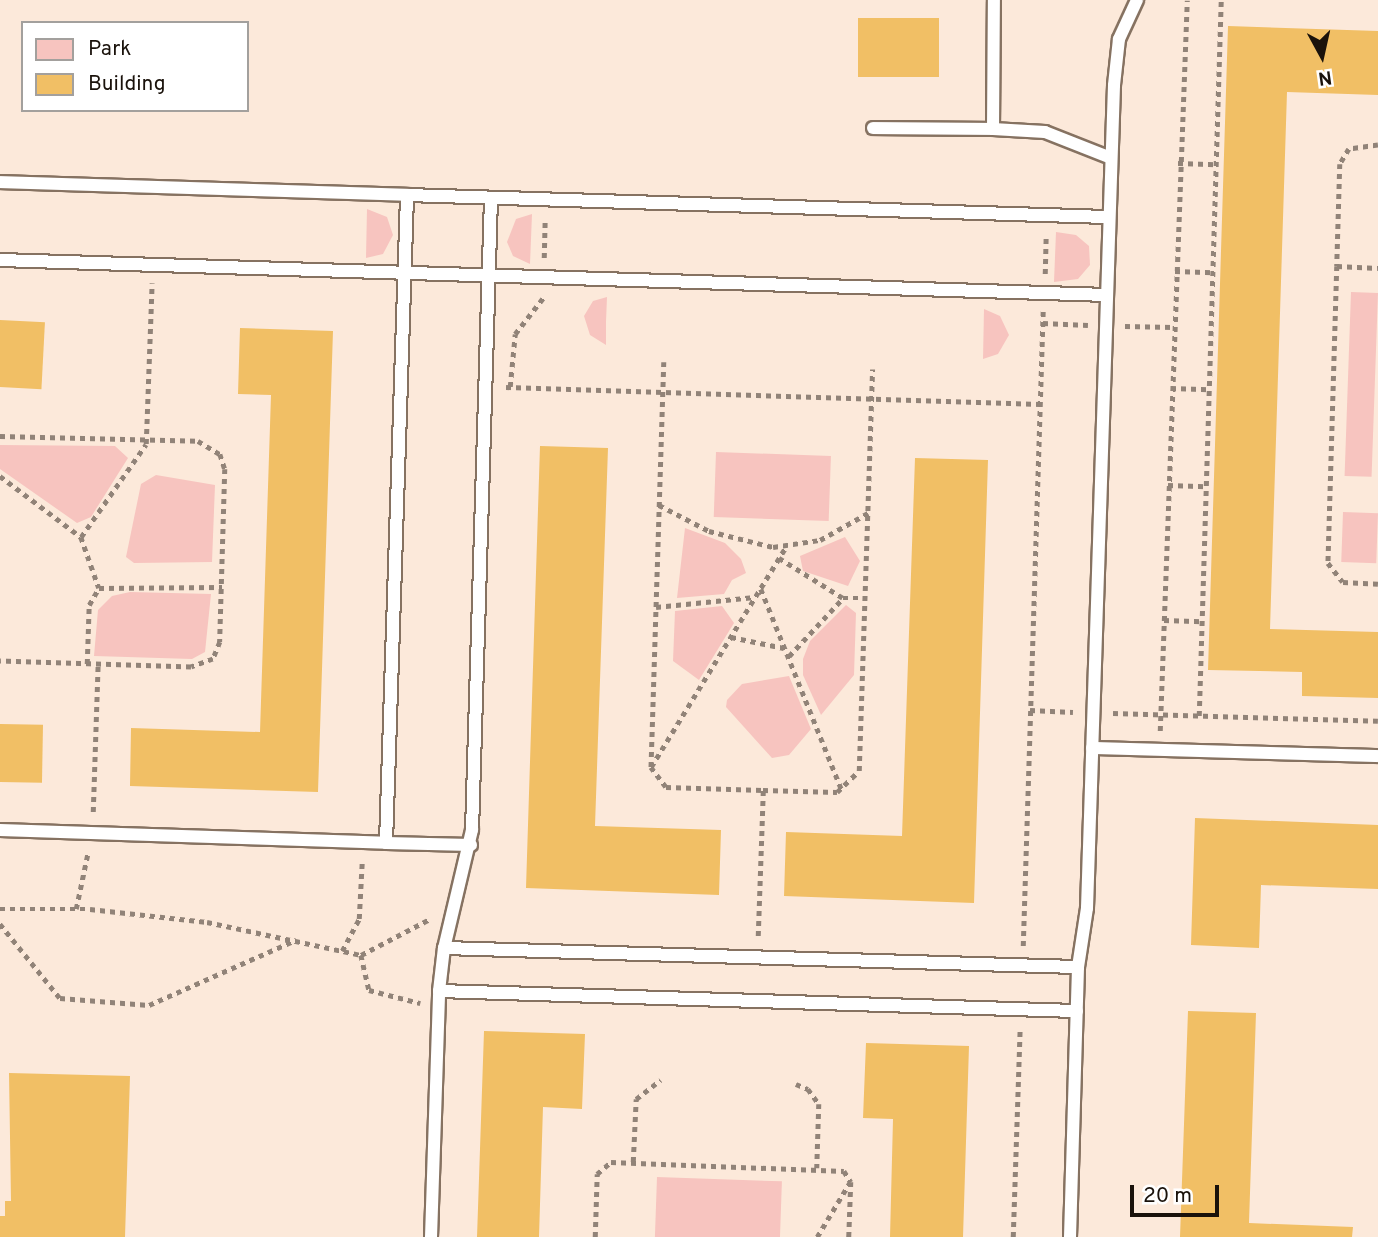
<!DOCTYPE html>
<style>
body{margin:0}
#map{position:relative;width:1378px;height:1237px;overflow:hidden;background:#fce9da;font-family:Overpass,sans-serif}
div>[style]{position:absolute}
[style*='--x']{left:calc(var(--x)*1px);top:calc(var(--y)*1px);width:calc(var(--w)*1px);rotate:calc(var(--a)*1deg)}
.green>*{inset:0;background:#f7c4bf;transform-origin:0 0}
.building>*{inset:0;background:#f1bf65;transform-origin:0 0}
.path>*{height:4.5px;margin-top:-2.25px;transform-origin:0;background:repeating-linear-gradient(90deg,#918378 0 5px,transparent 0 10px)}
.roads{filter:drop-shadow(2px 0 #867261) drop-shadow(-2px 0 #867261) drop-shadow(0 2px #867261) drop-shadow(0 -2px #867261)}
.lane>*{height:12px;margin:-6px;padding:0 6px;transform-origin:6px;border-radius:6px;background:#fff}
span{translate:-50% -50%;white-space:nowrap;text-align:center;line-height:1.15;-webkit-text-stroke:6px #fff;paint-order:stroke}
.legend{position:absolute;left:21px;top:21px;width:228px;height:91px;box-sizing:border-box;background:#fff;border:2px solid #a3a09d;margin:0;padding:9px 12px;list-style:none;font-size:21px;color:#1a120b}
.legend li{display:flex;align-items:center;gap:14px;height:35px}
.legend b{width:35px;border:2px solid #a3a09d}
.north{position:absolute;left:1287px;top:21px;width:70px;height:70px;-webkit-text-stroke:5px #fff;paint-order:stroke;rotate:172deg;font-size:19px;font-weight:700;line-height:28px;text-align:center;color:#1a120b}
.north::after{content:'';display:block;margin:auto;width:24px;height:32px;background:#1a120b;clip-path:polygon(50% 0,100% 100%,50% 72%,0 100%)}
.scale{position:absolute;left:1130px;top:1185px;width:89px;height:32px;box-sizing:border-box;border:4px solid #1a120b;border-top:0;padding-left:9px;font-size:21px;line-height:24px;white-space:nowrap;color:#1a120b;-webkit-text-stroke:5px #fff;paint-order:stroke}
</style>
<div id="map">
<div class="green">
<div style="clip-path:polygon(367px 209px,387px 217px,393px 235px,383px 254px,366px 258px)"></div>
<div style="clip-path:polygon(532px 214px,530px 264px,513px 256px,507px 242px,516px 219px)"></div>
<div style="clip-path:polygon(1056px 232px,1076px 235px,1089px 246px,1090px 265px,1078px 279px,1054px 282px)"></div>
<div style="left:1351px;top:292px;width:27px;height:184px;rotate:2deg"></div>
<div style="clip-path:polygon(607px 297px,606px 322px,606px 345px,590px 335px,584px 316px,593px 301px)"></div>
<div style="clip-path:polygon(984px 309px,1000px 316px,1009px 335px,998px 354px,983px 359px)"></div>
<div style="clip-path:polygon(0 445px,115px 446px,128px 458px,91px 517px,77px 523px,0 469px)"></div>
<div style="left:716px;top:452px;width:115px;height:65px;rotate:2deg"></div>
<div style="clip-path:polygon(156px 475px,215px 485px,212px 562px,134px 563px,126px 557px,141px 484px)"></div>
<div style="left:1343px;top:512px;width:35px;height:50px;rotate:2deg"></div>
<div style="clip-path:polygon(685px 528px,725px 543px,741px 559px,746px 573px,732px 580px,724px 594px,677px 598px)"></div>
<div style="clip-path:polygon(845px 537px,860px 561px,848px 586px,803px 571px,800px 556px)"></div>
<div style="clip-path:polygon(130px 592px,211px 594px,205px 652px,192px 659px,94px 656px,98px 610px,112px 596px)"></div>
<div style="clip-path:polygon(846px 605px,856px 613px,854px 675px,821px 715px,803px 675px,803px 659px,810px 641px)"></div>
<div style="clip-path:polygon(722px 606px,734px 623px,699px 680px,673px 661px,675px 611px)"></div>
<div style="clip-path:polygon(789px 676px,811px 729px,789px 755px,772px 758px,726px 707px,727px 700px,742px 684px)"></div>
<div style="left:657px;top:1177px;width:125px;height:60px;rotate:2deg"></div>
</div>
<div class="building">
<div style="left:858px;top:18px;width:81px;height:59px"></div>
<div style="clip-path:polygon(1228px 26px,1378px 31px,1378px 95px,1287px 92px,1270px 629px,1378px 632px,1378px 698px,1302px 696px,1302px 672px,1208px 670px)"></div>
<div style="left:0;top:320px;width:45px;height:67px;rotate:3deg"></div>
<div style="clip-path:polygon(240px 328px,333px 331px,318px 792px,130px 786px,131px 728px,260px 732px,271px 395px,238px 394px)"></div>
<div style="clip-path:polygon(540px 446px,608px 448px,595px 826px,721px 830px,719px 895px,526px 888px)"></div>
<div style="clip-path:polygon(915px 458px,988px 460px,974px 903px,784px 896px,786px 832px,902px 836px)"></div>
<div style="left:0;top:724px;width:43px;height:58px;rotate:1deg"></div>
<div style="clip-path:polygon(1195px 818px,1378px 825px,1378px 889px,1261px 885px,1259px 948px,1191px 945px)"></div>
<div style="clip-path:polygon(1188px 1011px,1256px 1013px,1249px 1223px,1353px 1227px,1352px 1237px,1180px 1237px)"></div>
<div style="clip-path:polygon(484px 1031px,585px 1034px,582px 1109px,543px 1107px,539px 1237px,477px 1237px)"></div>
<div style="clip-path:polygon(866px 1043px,969px 1046px,963px 1237px,890px 1237px,893px 1119px,863px 1118px)"></div>
<div style="clip-path:polygon(9px 1073px,130px 1076px,125px 1237px,0 1237px,0 1216px,5px 1216px,5px 1201px,11px 1201px)"></div>
</div>
<div class="path">
<div style="--x:1378;--y:145;--w:29;--a:172"></div>
<div style="--x:1349;--y:149;--w:17;--a:121"></div>
<div style="--x:1340;--y:164;--w:102;--a:91.7"></div>
<div style="--x:1337;--y:266;--w:41;--a:2.8"></div>
<div style="--x:1178;--y:163;--w:38;--a:2"></div>
<div style="--x:544;--y:258;--w:40;--a:-88.6"></div>
<div style="--x:1337;--y:266;--w:297;--a:91.7"></div>
<div style="--x:1328;--y:563;--w:24;--a:52"></div>
<div style="--x:1343;--y:582;--w:35;--a:3"></div>
<div style="--x:1175;--y:271;--w:38;--a:2"></div>
<div style="--x:1045;--y:274;--w:40;--a:-88.6"></div>
<div style="--x:1043;--y:323;--w:45;--a:2.5"></div>
<div style="--x:1125;--y:326;--w:48;--a:1.2"></div>
<div style="--x:664;--y:362;--w:405;--a:91.8"></div>
<div style="--x:651;--y:767;--w:25;--a:53"></div>
<div style="--x:666;--y:787;--w:97;--a:1.8"></div>
<div style="--x:763;--y:790;--w:74;--a:1.5"></div>
<div style="--x:837;--y:792;--w:30;--a:-44"></div>
<div style="--x:859;--y:771;--w:402;--a:-88.1"></div>
<div style="--x:506;--y:387;--w:534;--a:1.82"></div>
<div style="--x:510;--y:387;--w:53;--a:-84.6"></div>
<div style="--x:515;--y:334;--w:46;--a:-52.1"></div>
<div style="--x:1171;--y:388;--w:38;--a:2"></div>
<div style="--x:0;--y:436;--w:198;--a:1.4"></div>
<div style="--x:198;--y:441;--w:26;--a:31"></div>
<div style="--x:220;--y:454;--w:16;--a:72"></div>
<div style="--x:225;--y:469;--w:173;--a:91.7"></div>
<div style="--x:220;--y:642;--w:18;--a:112"></div>
<div style="--x:213;--y:659;--w:23;--a:160"></div>
<div style="--x:191;--y:667;--w:191;--a:-178.2"></div>
<div style="--x:0;--y:476;--w:101;--a:37"></div>
<div style="--x:81;--y:537;--w:54;--a:70.6"></div>
<div style="--x:1168;--y:485;--w:38;--a:2"></div>
<div style="--x:659;--y:505;--w:56;--a:27.5"></div>
<div style="--x:709;--y:531;--w:66;--a:14"></div>
<div style="--x:773;--y:547;--w:48;--a:-8.5"></div>
<div style="--x:820;--y:540;--w:55;--a:-29.4"></div>
<div style="--x:81;--y:537;--w:113;--a:-55"></div>
<div style="--x:146;--y:444;--w:161;--a:-87.9"></div>
<div style="--x:779;--y:558;--w:75;--a:32"></div>
<div style="--x:843;--y:598;--w:22;--a:0"></div>
<div style="--x:761;--y:589;--w:217;--a:68.1"></div>
<div style="--x:656;--y:607;--w:99;--a:-5.8"></div>
<div style="--x:1164;--y:620;--w:38;--a:2"></div>
<div style="--x:731;--y:637;--w:54;--a:11.7"></div>
<div style="--x:789;--y:656;--w:79;--a:-47"></div>
<div style="--x:87;--y:664;--w:59;--a:-88.1"></div>
<div style="--x:89;--y:605;--w:20;--a:-60"></div>
<div style="--x:99;--y:588;--w:123;--a:-0.5"></div>
<div style="--x:1030;--y:710;--w:43;--a:2.7"></div>
<div style="--x:1113;--y:713;--w:265;--a:1.7"></div>
<div style="--x:1199;--y:716;--w:716;--a:-88.24"></div>
<div style="--x:1160;--y:731;--w:731;--a:-87.88"></div>
<div style="--x:651;--y:767;--w:258;--a:-58.5"></div>
<div style="--x:93;--y:812;--w:148;--a:-88.1"></div>
<div style="--x:0;--y:909;--w:90;--a:0"></div>
<div style="--x:90;--y:909;--w:118;--a:6.3"></div>
<div style="--x:207;--y:922;--w:157;--a:12.1"></div>
<div style="--x:361;--y:955;--w:76;--a:-27.6"></div>
<div style="--x:76;--y:909;--w:58;--a:-78.1"></div>
<div style="--x:0;--y:924;--w:95;--a:51"></div>
<div style="--x:60;--y:998;--w:89;--a:4.5"></div>
<div style="--x:149;--y:1005;--w:161;--a:-23.9"></div>
<div style="--x:758;--y:936;--w:146;--a:-88"></div>
<div style="--x:1023;--y:946;--w:635;--a:-88.2"></div>
<div style="--x:342;--y:951;--w:36;--a:-62"></div>
<div style="--x:359;--y:919;--w:58;--a:-87"></div>
<div style="--x:361;--y:955;--w:36;--a:77"></div>
<div style="--x:369;--y:990;--w:53;--a:14.3"></div>
<div style="--x:796;--y:1084;--w:13;--a:23"></div>
<div style="--x:808;--y:1089;--w:19;--a:54"></div>
<div style="--x:819;--y:1104;--w:64;--a:91.8"></div>
<div style="--x:633;--y:1162;--w:63;--a:-87.3"></div>
<div style="--x:636;--y:1099;--w:31;--a:-38"></div>
<div style="--x:595;--y:1237;--w:63;--a:-88.2"></div>
<div style="--x:597;--y:1174;--w:18;--a:-41"></div>
<div style="--x:611;--y:1162;--w:233;--a:2.2"></div>
<div style="--x:844;--y:1171;--w:13;--a:58"></div>
<div style="--x:851;--y:1182;--w:55;--a:92.1"></div>
<div style="--x:817;--y:1237;--w:64;--a:-59"></div>
<div style="--x:1013;--y:1237;--w:209;--a:-88.1"></div>
</div>
<div class="roads">
<div class="lane">
<div style="--x:873;--y:128;--w:120;--a:0.5"></div>
<div style="--x:993;--y:129;--w:129;--a:-89.6"></div>
<div style="--x:993;--y:129;--w:52;--a:3.3"></div>
<div style="--x:1045;--y:132;--w:71;--a:21.5"></div>
<div style="--x:0;--y:182;--w:407;--a:1.8"></div>
<div style="--x:491;--y:198;--w:632;--a:91.72"></div>
<div style="--x:472;--y:830;--w:121;--a:103.3"></div>
<div style="--x:444;--y:948;--w:634;--a:1.72"></div>
<div style="--x:0;--y:260;--w:1107;--a:1.81"></div>
<div style="--x:1092;--y:748;--w:286;--a:1.6"></div>
<div style="--x:0;--y:830;--w:386;--a:1.9"></div>
<div style="--x:471;--y:845;--w:85;--a:-178.7"></div>
<div style="--x:386;--y:843;--w:648;--a:-88.14"></div>
<div style="--x:407;--y:195;--w:702;--a:1.8"></div>
<div style="--x:439;--y:991;--w:43;--a:-83.4"></div>
<div style="--x:431;--y:1237;--w:246;--a:-88.1"></div>
<div style="--x:439;--y:991;--w:638;--a:1.8"></div>
<div style="--x:1070;--y:1237;--w:270;--a:-88.3"></div>
<div style="--x:1078;--y:967;--w:60;--a:-81.3"></div>
<div style="--x:1087;--y:908;--w:823;--a:-88.12"></div>
<div style="--x:1114;--y:85;--w:46;--a:-83.8"></div>
<div style="--x:1119;--y:39;--w:43;--a:-65.2"></div>
</div>
</div>
<ul class="legend">
<li><b style="height:19px;background:#f7c4bf"></b>Park</li>
<li><b style="height:19px;background:#f1bf65"></b>Building</li>
</ul>
<div class="north">N</div>
<div class="scale">20 m</div>
</div>
